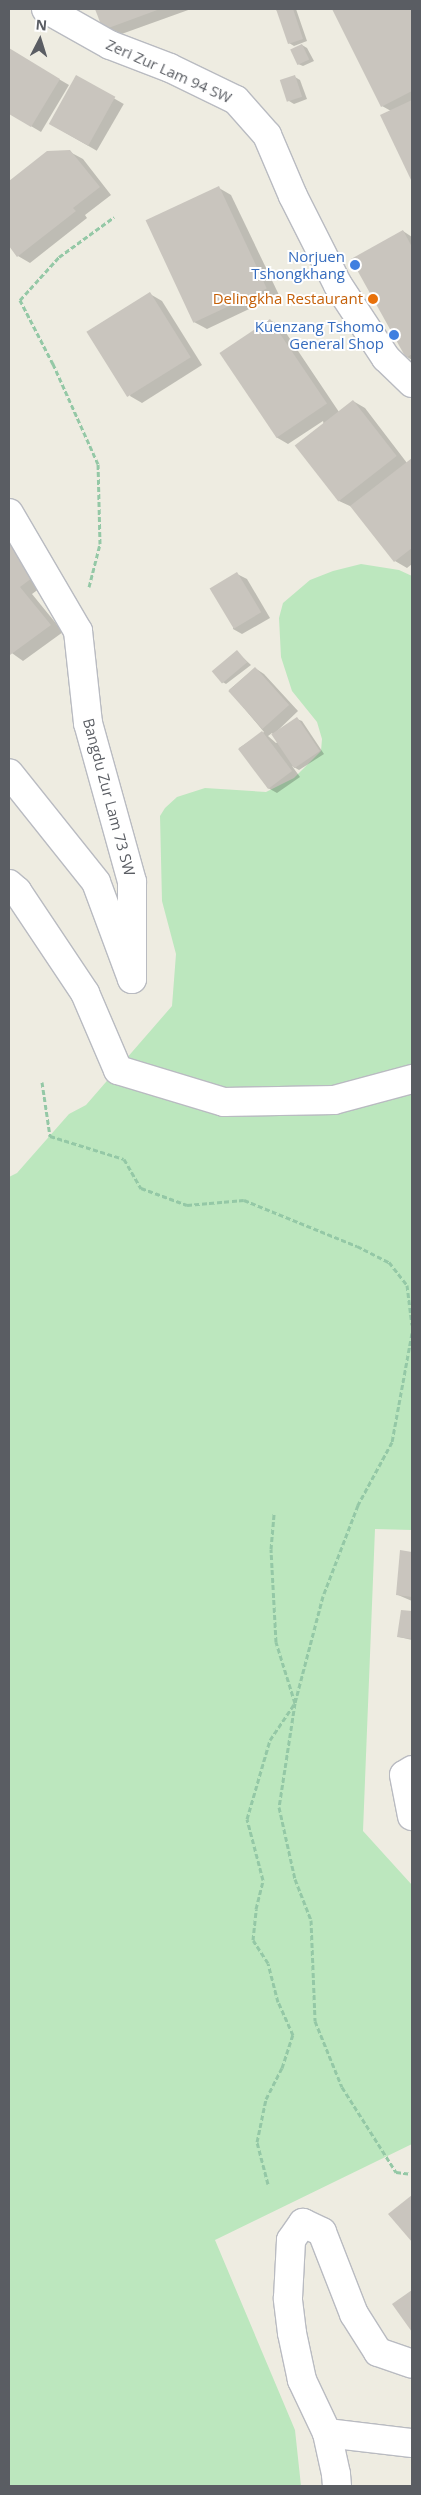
<!DOCTYPE html>
<style>
body{margin:0}
#map{position:relative;width:421px;height:2495px;overflow:hidden;background:#eeece1;font-family:"Open Sans",sans-serif}
div>[style]{position:absolute}
[style*='--x']{left:calc(var(--x)*1px);top:calc(var(--y)*1px);width:calc(var(--w)*1px);rotate:calc(var(--a)*1deg)}
.green>*{inset:0;background:#bce7be}
.shadow>*{inset:0;background:#0003;transform-origin:0 0}
.building>*{inset:0;background:#c9c5be;transform-origin:0 0}
.path>*{height:3px;margin-top:-1.5px;transform-origin:0;background:repeating-linear-gradient(90deg,#94c8a6 0 5px,transparent 0 7.5px)}
.roads{filter:drop-shadow(1px 0 #b9bbc1) drop-shadow(-1px 0 #b9bbc1) drop-shadow(0 1px #b9bbc1) drop-shadow(0 -1px #b9bbc1)}
.street>*{height:28px;margin:-14px;padding:0 14px;transform-origin:14px;border-radius:14px;background:#fff}
.dots>*{width:14px;height:14px;translate:-50% -50%;box-sizing:border-box;border:2px solid #fff;border-radius:50%}
span{translate:-50% -50%;white-space:nowrap;text-align:center;line-height:1.15;-webkit-text-stroke:4px #fff;paint-order:stroke}
.street-label{font-size:15px;color:#5a5d63}
.shop-label{font-size:15px;color:#366cbe}
.right{translate:-100% -50%;text-align:right}
.food-label{font-size:15px;color:#c56008}
.frame{position:absolute;inset:0;border:10px solid #5a5d63;pointer-events:none}
.north{position:absolute;left:15px;top:15px;width:50px;height:50px;-webkit-text-stroke:4px #fff;paint-order:stroke;rotate:5deg;font-size:14px;font-weight:700;line-height:20px;text-align:center;color:#5a5d63}
.north::after{content:'';display:block;margin:auto;width:18px;height:22px;background:#5a5d63;clip-path:polygon(50% 0,100% 100%,50% 72%,0 100%)}
</style>
<div id="map">
<div class="green">
<div style="clip-path:polygon(361px 564px,399px 570px,412px 576px,412px 1530px,375px 1529px,363px 1831px,412px 1885px,412px 2144px,215px 2240px,295px 2430px,301px 2486px,9px 2486px,9px 1177px,17px 1173px,69px 1114px,86px 1105px,172px 1006px,176px 954px,162px 901px,160px 816px,165px 808px,177px 797px,205px 788px,266px 792px,294px 778px,321px 751px,322px 739px,317px 722px,292px 691px,281px 657px,279px 618px,283px 603px,310px 580px,333px 571px)"></div>
</div>
<div class="shadow">
<div style="clip-path:polygon(97px 9px,191px 9px,116px 36px,104px 29px)"></div>
<div style="clip-path:polygon(274px 9px,296px 9px,307px 41px,294px 46px,289px 43px,278px 11px)"></div>
<div style="clip-path:polygon(333px 9px,412px 9px,412px 179px,382px 115px,391px 111px,382px 106px)"></div>
<div style="clip-path:polygon(302px 45px,307px 48px,314px 61px,303px 66px,298px 64px)"></div>
<div style="clip-path:polygon(9px 50px,69px 85px,41px 132px,9px 113px)"></div>
<div style="left:77px;top:77px;width:54px;height:54px;rotate:30deg"></div>
<div style="clip-path:polygon(295px 77px,300px 80px,307px 99px,294px 104px,289px 101px)"></div>
<div style="clip-path:polygon(48px 152px,70px 152px,83px 159px,111px 195px,85px 215px,87px 218px,30px 263px,18px 256px,9px 244px,9px 183px)"></div>
<div style="clip-path:polygon(219px 188px,231px 195px,279px 295px,207px 329px,194px 322px)"></div>
<div style="clip-path:polygon(403px 231px,412px 237px,412px 360px,407px 357px)"></div>
<div style="clip-path:polygon(150px 294px,162px 301px,202px 365px,142px 403px,130px 396px)"></div>
<div style="clip-path:polygon(270px 320px,282px 327px,339px 412px,353px 401px,365px 408px,407px 463px,412px 459px,412px 564px,407px 568px,395px 561px,352px 507px,339px 501px,323px 421px,288px 444px,276px 437px)"></div>
<div style="clip-path:polygon(9px 529px,51px 580px,32px 594px,63px 632px,23px 661px,9px 651px)"></div>
<div style="clip-path:polygon(237px 574px,247px 579px,270px 618px,242px 634px,233px 629px)"></div>
<div style="clip-path:polygon(237px 652px,251px 665px,226px 684px,221px 681px)"></div>
<div style="clip-path:polygon(evenodd,255px 668px,264px 674px,298px 711px,273px 735px,297px 719px,302px 721px,324px 754px,299px 770px,292px 766px,300px 777px,277px 793px,268px 788px,239px 748px,264px 732px,229px 690px,255px 668px,272px 733px,278px 742px,276px 743px,268px 736px,272px 733px)"></div>
<div style="clip-path:polygon(401px 1552px,412px 1553px,412px 1601px,398px 1595px)"></div>
<div style="clip-path:polygon(402px 1611px,412px 1612px,412px 1640px,399px 1637px)"></div>
</div>
<div class="building">
<div style="clip-path:polygon(95px 9px,160px 9px,103px 30px)"></div>
<div style="clip-path:polygon(276px 9px,293px 9px,303px 39px,288px 44px)"></div>
<div style="clip-path:polygon(332px 9px,412px 9px,412px 91px,381px 107px)"></div>
<div style="left:302px;top:44px;width:17px;height:13px;rotate:65deg"></div>
<div style="clip-path:polygon(9px 48px,60px 79px,31px 127px,9px 114px)"></div>
<div style="left:76px;top:75px;width:45px;height:56px;rotate:29deg"></div>
<div style="left:295px;top:75px;width:23px;height:16px;rotate:72deg"></div>
<div style="clip-path:polygon(412px 100px,412px 182px,380px 115px)"></div>
<div style="clip-path:polygon(70px 150px,100px 187px,73px 208px,76px 211px,17px 257px,9px 246px,9px 181px,47px 151px)"></div>
<div style="left:219px;top:186px;width:113px;height:81px;rotate:65deg"></div>
<div style="clip-path:polygon(403px 230px,412px 247px,412px 354px,406px 358px,351px 259px)"></div>
<div style="left:150px;top:292px;width:77px;height:75px;rotate:58deg"></div>
<div style="left:270px;top:319px;width:102px;height:61px;rotate:56deg"></div>
<div style="left:353px;top:400px;width:71px;height:74px;rotate:52deg"></div>
<div style="clip-path:polygon(412px 458px,412px 548px,394px 562px,350px 506px)"></div>
<div style="clip-path:polygon(9px 535px,40px 572px,20px 587px,51px 625px,10px 655px)"></div>
<div style="left:237px;top:572px;width:47px;height:32px;rotate:59deg"></div>
<div style="left:237px;top:650px;width:16px;height:33px;rotate:50deg"></div>
<div style="left:255px;top:667px;width:51px;height:36px;rotate:48deg"></div>
<div style="left:297px;top:717px;width:41px;height:31px;rotate:56deg"></div>
<div style="left:262px;top:731px;width:50px;height:30px;rotate:53deg"></div>
<div style="clip-path:polygon(400px 1550px,412px 1552px,412px 1597px,396px 1595px)"></div>
<div style="clip-path:polygon(401px 1610px,412px 1611px,412px 1639px,397px 1637px)"></div>
<div style="clip-path:polygon(412px 2195px,412px 2242px,388px 2214px)"></div>
<div style="clip-path:polygon(412px 2290px,412px 2332px,392px 2304px)"></div>
</div>
<div class="path">
<div style="--x:89;--y:587;--w:44;--a:-75.7"></div>
<div style="--x:100;--y:544;--w:80;--a:-91.4"></div>
<div style="--x:98;--y:464;--w:110;--a:-114.2"></div>
<div style="--x:53;--y:364;--w:72;--a:-117.3"></div>
<div style="--x:20;--y:300;--w:58;--a:-47.8"></div>
<div style="--x:59;--y:257;--w:68;--a:-36"></div>
<div style="--x:42;--y:1082;--w:55;--a:81.6"></div>
<div style="--x:50;--y:1136;--w:77;--a:17.3"></div>
<div style="--x:124;--y:1159;--w:34;--a:60"></div>
<div style="--x:141;--y:1188;--w:49;--a:20.3"></div>
<div style="--x:187;--y:1205;--w:57;--a:-5"></div>
<div style="--x:244;--y:1200;--w:122;--a:22.2"></div>
<div style="--x:357;--y:1246;--w:36;--a:27"></div>
<div style="--x:389;--y:1262;--w:29;--a:52"></div>
<div style="--x:407;--y:1285;--w:40;--a:82.9"></div>
<div style="--x:412;--y:1333;--w:111;--a:100.4"></div>
<div style="--x:392;--y:1442;--w:72;--a:118.4"></div>
<div style="--x:358;--y:1505;--w:97;--a:111"></div>
<div style="--x:323;--y:1596;--w:111;--a:104.7"></div>
<div style="--x:295;--y:1703;--w:105;--a:98.7"></div>
<div style="--x:279;--y:1807;--w:74;--a:77.5"></div>
<div style="--x:295;--y:1879;--w:44;--a:68.7"></div>
<div style="--x:311;--y:1920;--w:101;--a:87.7"></div>
<div style="--x:315;--y:2021;--w:71;--a:67.8"></div>
<div style="--x:342;--y:2087;--w:101;--a:57.6"></div>
<div style="--x:396;--y:2172;--w:16;--a:7"></div>
<div style="--x:268;--y:2184;--w:43;--a:-104.7"></div>
<div style="--x:257;--y:2142;--w:44;--a:-78.2"></div>
<div style="--x:266;--y:2099;--w:35;--a:-63"></div>
<div style="--x:282;--y:2068;--w:35;--a:-72"></div>
<div style="--x:293;--y:2035;--w:36;--a:-114"></div>
<div style="--x:278;--y:2002;--w:40;--a:-104.4"></div>
<div style="--x:268;--y:1963;--w:27;--a:-123"></div>
<div style="--x:253;--y:1940;--w:31;--a:-84"></div>
<div style="--x:256;--y:1909;--w:30;--a:-76"></div>
<div style="--x:263;--y:1880;--w:63;--a:-104.7"></div>
<div style="--x:247;--y:1819;--w:82;--a:-73.8"></div>
<div style="--x:270;--y:1740;--w:45;--a:-56"></div>
<div style="--x:295;--y:1703;--w:64;--a:-107.3"></div>
<div style="--x:276;--y:1642;--w:93;--a:-93.1"></div>
<div style="--x:271;--y:1549;--w:37;--a:-85"></div>
</div>
<div class="roads">
<div class="street">
<div style="--x:46;--y:9;--w:73;--a:29.4"></div>
<div style="--x:110;--y:45;--w:64;--a:21"></div>
<div style="--x:170;--y:68;--w:73;--a:25.9"></div>
<div style="--x:236;--y:100;--w:47;--a:48.5"></div>
<div style="--x:267;--y:135;--w:66;--a:66.9"></div>
<div style="--x:293;--y:196;--w:100;--a:63.2"></div>
<div style="--x:338;--y:285;--w:87;--a:56.7"></div>
<div style="--x:386;--y:358;--w:36;--a:44"></div>
<div style="--x:9;--y:513;--w:137;--a:59.7"></div>
<div style="--x:78;--y:631;--w:93;--a:83.8"></div>
<div style="--x:88;--y:723;--w:165;--a:74.5"></div>
<div style="--x:132;--y:882;--w:97;--a:90"></div>
<div style="--x:132;--y:979;--w:103;--a:-110.4"></div>
<div style="--x:96;--y:882;--w:139;--a:-128.6"></div>
<div style="--x:9;--y:884;--w:11;--a:41"></div>
<div style="--x:17;--y:891;--w:123;--a:56.3"></div>
<div style="--x:85;--y:993;--w:84;--a:66.8"></div>
<div style="--x:118;--y:1070;--w:111;--a:16.8"></div>
<div style="--x:224;--y:1102;--w:110;--a:-1"></div>
<div style="--x:334;--y:1100;--w:81;--a:-15.1"></div>
<div style="--x:412;--y:1770;--w:9;--a:148"></div>
<div style="--x:404;--y:1775;--w:42;--a:79"></div>
<div style="--x:327;--y:2433;--w:86;--a:6.7"></div>
<div style="--x:337;--y:2486;--w:12;--a:-95"></div>
<div style="--x:336;--y:2474;--w:42;--a:-102.4"></div>
<div style="--x:327;--y:2433;--w:59;--a:-115.3"></div>
<div style="--x:302;--y:2380;--w:48;--a:-102"></div>
<div style="--x:292;--y:2333;--w:35;--a:-97"></div>
<div style="--x:288;--y:2298;--w:58;--a:-87"></div>
<div style="--x:291;--y:2240;--w:21;--a:-55"></div>
<div style="--x:303;--y:2223;--w:21;--a:25"></div>
<div style="--x:322;--y:2232;--w:88;--a:68.7"></div>
<div style="--x:354;--y:2314;--w:45;--a:57.7"></div>
<div style="--x:378;--y:2352;--w:36;--a:19"></div>
</div>
</div>
<div class="dots">
<div style="left:355px;top:265px;background:#3f7fe0"></div>
<div style="left:373px;top:299px;background:#e8710a"></div>
<div style="left:394px;top:335px;background:#3f7fe0"></div>
</div>
<div class="street-label">
<span style="left:169px;top:71px;rotate:24deg">Zeri Zur Lam 94 SW</span>
<span style="left:109px;top:797px;rotate:75deg">Bangdu Zur Lam 73 SW</span>
</div>
<div class="shop-label">
<span class="right" style="left:345px;top:265px">Norjuen<br>Tshongkhang</span>
<span class="right" style="left:384px;top:335px">Kuenzang Tshomo<br>General Shop</span>
</div>
<div class="food-label">
<span class="right" style="left:363px;top:299px">Delingkha Restaurant</span>
</div>
<div class="frame"></div>
<div class="north">N</div>
</div>
